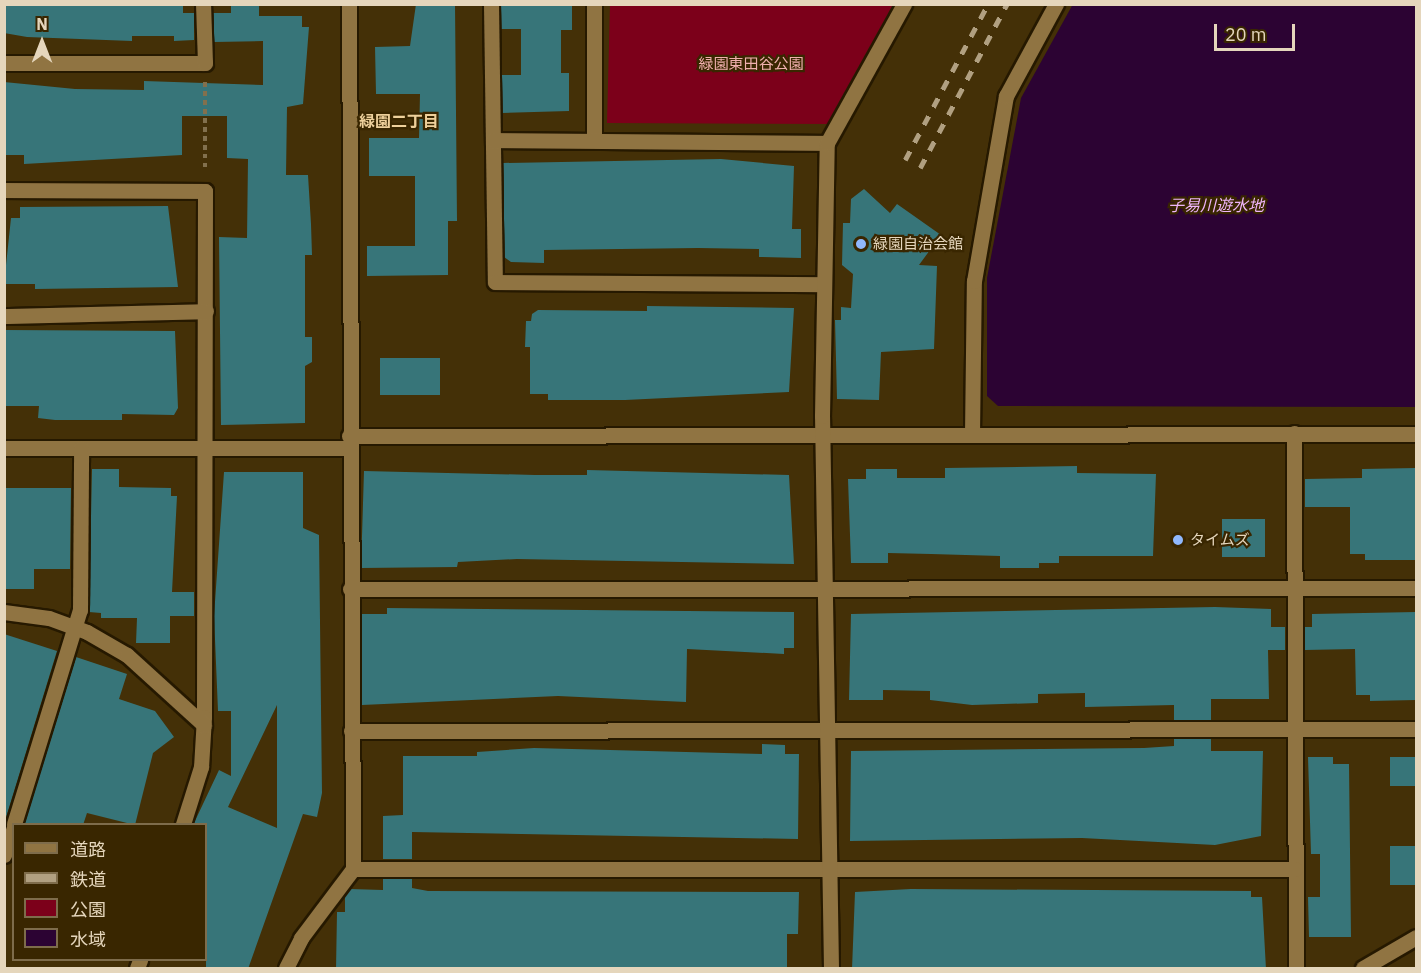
<!DOCTYPE html>
<meta charset="utf-8">
<style>
body{margin:0}
#map{position:relative;width:1421px;height:973px;overflow:hidden;background:#443007;font-family:"IBM Plex Sans","Noto Sans JP",sans-serif}
div>[style]{position:absolute}
[style*='--x']{left:calc(var(--x)*1px);top:calc(var(--y)*1px);width:calc(var(--w)*1px);rotate:calc(var(--a)*1deg)}
.green>*{inset:0;background:#7c001a}
.water>*{inset:0;background:#2c0333}
.building>*{inset:0;background:#377579;transform-origin:0 0}
.path>*{height:4px;margin-top:-2px;transform-origin:0;background:repeating-linear-gradient(90deg,#82704d 0 4.5px,transparent 0 9px)}
.roads{filter:drop-shadow(2px 0 #261900) drop-shadow(-2px 0 #261900) drop-shadow(0 2px #261900) drop-shadow(0 -2px #261900)}
.minor>*{height:15px;margin:-7.5px;padding:0 7.5px;transform-origin:7.5px;border-radius:7.5px;background:#907442}
.rail>*{height:4.5px;margin-top:-2.25px;transform-origin:0;background:repeating-linear-gradient(90deg,#b1a081 0 10px,transparent 0 20px)}
.dots>*{width:16px;height:16px;translate:-50% -50%;box-sizing:border-box;border:3px solid #392600;border-radius:50%}
span{translate:-50% -50%;white-space:nowrap;text-align:center;line-height:1.15;-webkit-text-stroke:4.5px #392600;paint-order:stroke}
.park-label{font-size:15px;color:#f0b0ae}
.poi-label{font-size:15px;color:#e5d6bc}
.left{translate:0 -50%;text-align:left}
.neighbourhood-label{font-size:16px;color:#eed09b;font-weight:700}
.water-label{font-size:16px;color:#efb5fa;font-style:italic}
.frame{position:absolute;inset:0;border:6px solid #e5d6bc;pointer-events:none}
.legend{position:absolute;left:12px;top:823px;width:195px;height:138px;box-sizing:border-box;background:#392600;border:2px solid #7e6c4b;margin:0;padding:8px 10px;list-style:none;font-size:18px;color:#e5d6bc}
.legend li{display:flex;align-items:center;gap:12px;height:30px}
.legend b{width:30px;border:2px solid #7e6c4b}
.north{position:absolute;left:12px;top:12px;width:60px;height:60px;-webkit-text-stroke:4px #392600;paint-order:stroke;rotate:0deg;font-size:16px;font-weight:700;line-height:24px;text-align:center;color:#e5d6bc}
.north::after{content:'';display:block;margin:auto;width:21px;height:27px;background:#e5d6bc;clip-path:polygon(50% 0,100% 100%,50% 72%,0 100%)}
.scale{position:absolute;left:1214px;top:24px;width:81px;height:27px;box-sizing:border-box;border:3px solid #e5d6bc;border-top:0;padding-left:8px;font-size:18px;line-height:21px;white-space:nowrap;color:#e5d6bc;-webkit-text-stroke:4px #392600;paint-order:stroke}
</style>
<div id="map">
<div class="green">
<div style="clip-path:polygon(610px 5px,894px 5px,831px 124px,607px 123px)"></div>
</div>
<div class="water">
<div style="clip-path:polygon(1073px 4px,1416px 5px,1416px 407px,998px 406px,987px 396px,987px 278px,1021px 98px)"></div>
</div>
<div class="building">
<div style="clip-path:polygon(4px 4px,183px 4px,183px 13px,194px 13px,194px 40px,174px 41px,174px 36px,132px 36px,132px 41px,27px 37px,4px 33px)"></div>
<div style="clip-path:polygon(416px 4px,455px 4px,457px 221px,448px 221px,448px 275px,367px 276px,367px 246px,415px 246px,415px 176px,369px 176px,369px 138px,419px 138px,420px 94px,376px 94px,375px 47px,410px 46px)"></div>
<div style="clip-path:polygon(501px 4px,572px 4px,572px 30px,561px 30px,561px 73px,569px 73px,569px 111px,502px 113px,502px 75px,521px 75px,521px 29px,501px 29px)"></div>
<div style="clip-path:polygon(231px 5px,259px 5px,259px 16px,302px 16px,302px 27px,309px 27px,303px 104px,287px 107px,286px 175px,308px 175px,311px 224px,312px 255px,305px 255px,305px 337px,312px 337px,312px 362px,305px 366px,305px 423px,221px 425px,219px 237px,247px 238px,248px 159px,227px 158px,227px 116px,182px 116px,182px 155px,24px 164px,24px 155px,4px 155px,4px 82px,75px 89px,144px 90px,144px 81px,263px 85px,263px 41px,214px 42px,213px 13px,231px 13px)"></div>
<div style="clip-path:polygon(721px 159px,794px 166px,792px 229px,801px 229px,801px 258px,759px 257px,759px 249px,698px 248px,544px 250px,544px 263px,511px 262px,504px 257px,503px 163px)"></div>
<div style="clip-path:polygon(864px 189px,890px 213px,897px 204px,941px 235px,919px 265px,937px 266px,934px 349px,881px 352px,879px 400px,837px 399px,835px 320px,841px 320px,841px 307px,851px 308px,853px 274px,842px 265px,843px 223px,850px 223px,851px 199px)"></div>
<div style="clip-path:polygon(168px 206px,178px 287px,35px 289px,35px 284px,4px 284px,11px 218px,20px 218px,20px 207px)"></div>
<div style="clip-path:polygon(647px 306px,794px 308px,789px 392px,625px 400px,548px 400px,548px 394px,530px 394px,530px 347px,525px 347px,526px 321px,531px 321px,532px 314px,538px 310px,647px 311px)"></div>
<div style="clip-path:polygon(4px 330px,175px 331px,178px 408px,174px 415px,122px 414px,122px 420px,55px 420px,38px 418px,39px 406px,4px 406px)"></div>
<div style="left:380px;top:358px;width:60px;height:37px"></div>
<div style="clip-path:polygon(1077px 466px,1077px 473px,1156px 474px,1153px 556px,1059px 556px,1059px 563px,1039px 563px,1039px 568px,1000px 568px,1000px 556px,931px 554px,888px 553px,888px 563px,851px 563px,848px 479px,866px 479px,866px 469px,897px 469px,897px 478px,945px 478px,945px 468px)"></div>
<div style="clip-path:polygon(1416px 468px,1416px 560px,1365px 560px,1365px 554px,1350px 554px,1350px 507px,1305px 507px,1305px 479px,1362px 478px,1362px 469px)"></div>
<div style="clip-path:polygon(92px 469px,119px 469px,119px 487px,171px 488px,171px 496px,177px 496px,172px 592px,194px 592px,194px 616px,170px 616px,170px 643px,136px 643px,137px 618px,101px 618px,101px 613px,89px 612px)"></div>
<div style="clip-path:polygon(587px 470px,789px 475px,794px 564px,517px 559px,458px 562px,457px 567px,361px 568px,364px 471px,535px 475px,587px 475px)"></div>
<div style="clip-path:polygon(evenodd,224px 472px,303px 472px,303px 528px,319px 535px,322px 793px,317px 817px,303px 814px,248px 969px,206px 969px,206px 825px,194px 823px,219px 770px,231px 776px,231px 711px,218px 711px,214px 616px,224px 472px,277px 705px,277px 828px,228px 807px,277px 705px)"></div>
<div style="clip-path:polygon(4px 488px,71px 488px,70px 569px,34px 569px,34px 589px,4px 589px)"></div>
<div style="left:1222px;top:519px;width:43px;height:38px"></div>
<div style="clip-path:polygon(1215px 607px,1271px 609px,1271px 627px,1285px 627px,1285px 650px,1268px 650px,1269px 699px,1211px 699px,1211px 720px,1174px 720px,1174px 705px,1085px 707px,1085px 693px,1038px 694px,1038px 703px,972px 705px,930px 700px,930px 691px,883px 690px,883px 700px,849px 700px,851px 614px)"></div>
<div style="clip-path:polygon(387px 608px,794px 612px,794px 648px,784px 648px,784px 654px,687px 649px,686px 702px,558px 696px,362px 705px,362px 614px,387px 614px)"></div>
<div style="clip-path:polygon(1416px 612px,1416px 700px,1370px 701px,1370px 695px,1356px 695px,1355px 649px,1305px 650px,1304px 627px,1312px 627px,1312px 614px)"></div>
<div style="clip-path:polygon(4px 634px,57px 651px,4px 824px)"></div>
<div style="clip-path:polygon(76px 657px,127px 674px,119px 699px,155px 711px,174px 737px,153px 753px,135px 825px,87px 813px,83px 825px,24px 825px)"></div>
<div style="clip-path:polygon(1174px 739px,1211px 739px,1211px 751px,1263px 751px,1261px 836px,1215px 845px,1082px 838px,850px 841px,851px 751px,1144px 748px,1174px 746px)"></div>
<div style="clip-path:polygon(762px 744px,785px 745px,785px 754px,799px 754px,798px 839px,412px 832px,412px 859px,383px 859px,383px 816px,403px 815px,403px 756px,477px 756px,477px 752px,534px 748px,762px 754px)"></div>
<div style="clip-path:polygon(1308px 757px,1333px 757px,1333px 764px,1349px 764px,1351px 937px,1309px 937px,1308px 897px,1320px 897px,1320px 854px,1311px 854px)"></div>
<div style="left:1416px;top:757px;width:29px;height:26px;rotate:90deg"></div>
<div style="left:1390px;top:846px;width:26px;height:39px"></div>
<div style="clip-path:polygon(383px 879px,412px 879px,412px 888px,428px 891px,799px 892px,798px 934px,787px 934px,787px 969px,336px 969px,337px 912px,345px 912px,345px 896px,350px 889px,383px 890px)"></div>
<div style="clip-path:polygon(911px 889px,1251px 891px,1251px 897px,1262px 897px,1266px 969px,852px 969px,855px 892px)"></div>
</div>
<div class="path">
<div style="--x:205;--y:82;--w:89;--a:90"></div>
</div>
<div class="roads">
<div class="minor">
<div style="--x:491;--y:4;--w:278;--a:89.2"></div>
<div style="--x:495;--y:282;--w:327;--a:0.4"></div>
<div style="--x:594;--y:4;--w:135;--a:90"></div>
<div style="--x:4;--y:63;--w:201;--a:0"></div>
<div style="--x:205;--y:63;--w:59;--a:-91.9"></div>
<div style="--x:493;--y:140;--w:334;--a:0.5"></div>
<div style="--x:4;--y:190;--w:201;--a:0.3"></div>
<div style="--x:205;--y:191;--w:526;--a:90.11"></div>
<div style="--x:204;--y:717;--w:50;--a:93.4"></div>
<div style="--x:201;--y:767;--w:60;--a:107.5"></div>
<div style="--x:4;--y:316;--w:202;--a:-1.4"></div>
<div style="--x:1294;--y:433;--w:535;--a:89.79"></div>
<div style="--x:972;--y:435;--w:154;--a:-89.3"></div>
<div style="--x:974;--y:281;--w:188;--a:-80.2"></div>
<div style="--x:1006;--y:96;--w:105;--a:-61.5"></div>
<div style="--x:349;--y:436;--w:1067;--a:-0.11"></div>
<div style="--x:4;--y:448;--w:345;--a:0"></div>
<div style="--x:350;--y:589;--w:1066;--a:-0.05"></div>
<div style="--x:4;--y:612;--w:45;--a:7.6"></div>
<div style="--x:49;--y:618;--w:40;--a:20.2"></div>
<div style="--x:87;--y:632;--w:46;--a:29.9"></div>
<div style="--x:127;--y:655;--w:104;--a:42.3"></div>
<div style="--x:351;--y:731;--w:1065;--a:-0.11"></div>
<div style="--x:14;--y:824;--w:224;--a:-72.9"></div>
<div style="--x:80;--y:610;--w:162;--a:-89.6"></div>
<div style="--x:4;--y:855;--w:30;--a:-70"></div>
<div style="--x:353;--y:869;--w:942;--a:0"></div>
<div style="--x:137;--y:968;--w:9;--a:-69"></div>
<div style="--x:286;--y:968;--w:34;--a:-63"></div>
<div style="--x:301;--y:938;--w:86;--a:-53"></div>
<div style="--x:353;--y:869;--w:865;--a:-90.26"></div>
<div style="--x:831;--y:968;--w:552;--a:-90.93"></div>
<div style="--x:822;--y:416;--w:273;--a:-89"></div>
<div style="--x:827;--y:143;--w:159;--a:-61"></div>
<div style="--x:1363;--y:968;--w:61;--a:-30.3"></div>
</div>
</div>
<div class="rail">
<div style="--x:905;--y:160;--w:177;--a:-62"></div>
<div style="--x:920;--y:168;--w:186;--a:-62.1"></div>
</div>
<div class="dots">
<div style="left:861px;top:244px;background:#90b8fd"></div>
<div style="left:1178px;top:540px;background:#90b8fd"></div>
</div>
<div class="park-label">
<span style="left:751px;top:64px">緑園東田谷公園</span>
</div>
<div class="poi-label">
<span class="left" style="left:873px;top:244px">緑園自治会館</span>
<span class="left" style="left:1190px;top:540px">タイムズ</span>
</div>
<div class="neighbourhood-label">
<span style="left:399px;top:121px">緑園二丁目</span>
</div>
<div class="water-label">
<span style="left:1216px;top:205px">子易川遊水地</span>
</div>
<div class="frame"></div>
<ul class="legend">
<li><b style="height:8px;background:#907442"></b>道路</li>
<li><b style="height:8px;background:#b1a081"></b>鉄道</li>
<li><b style="height:16px;background:#7c001a"></b>公園</li>
<li><b style="height:16px;background:#2c0333"></b>水域</li>
</ul>
<div class="north">N</div>
<div class="scale">20 m</div>
</div>
